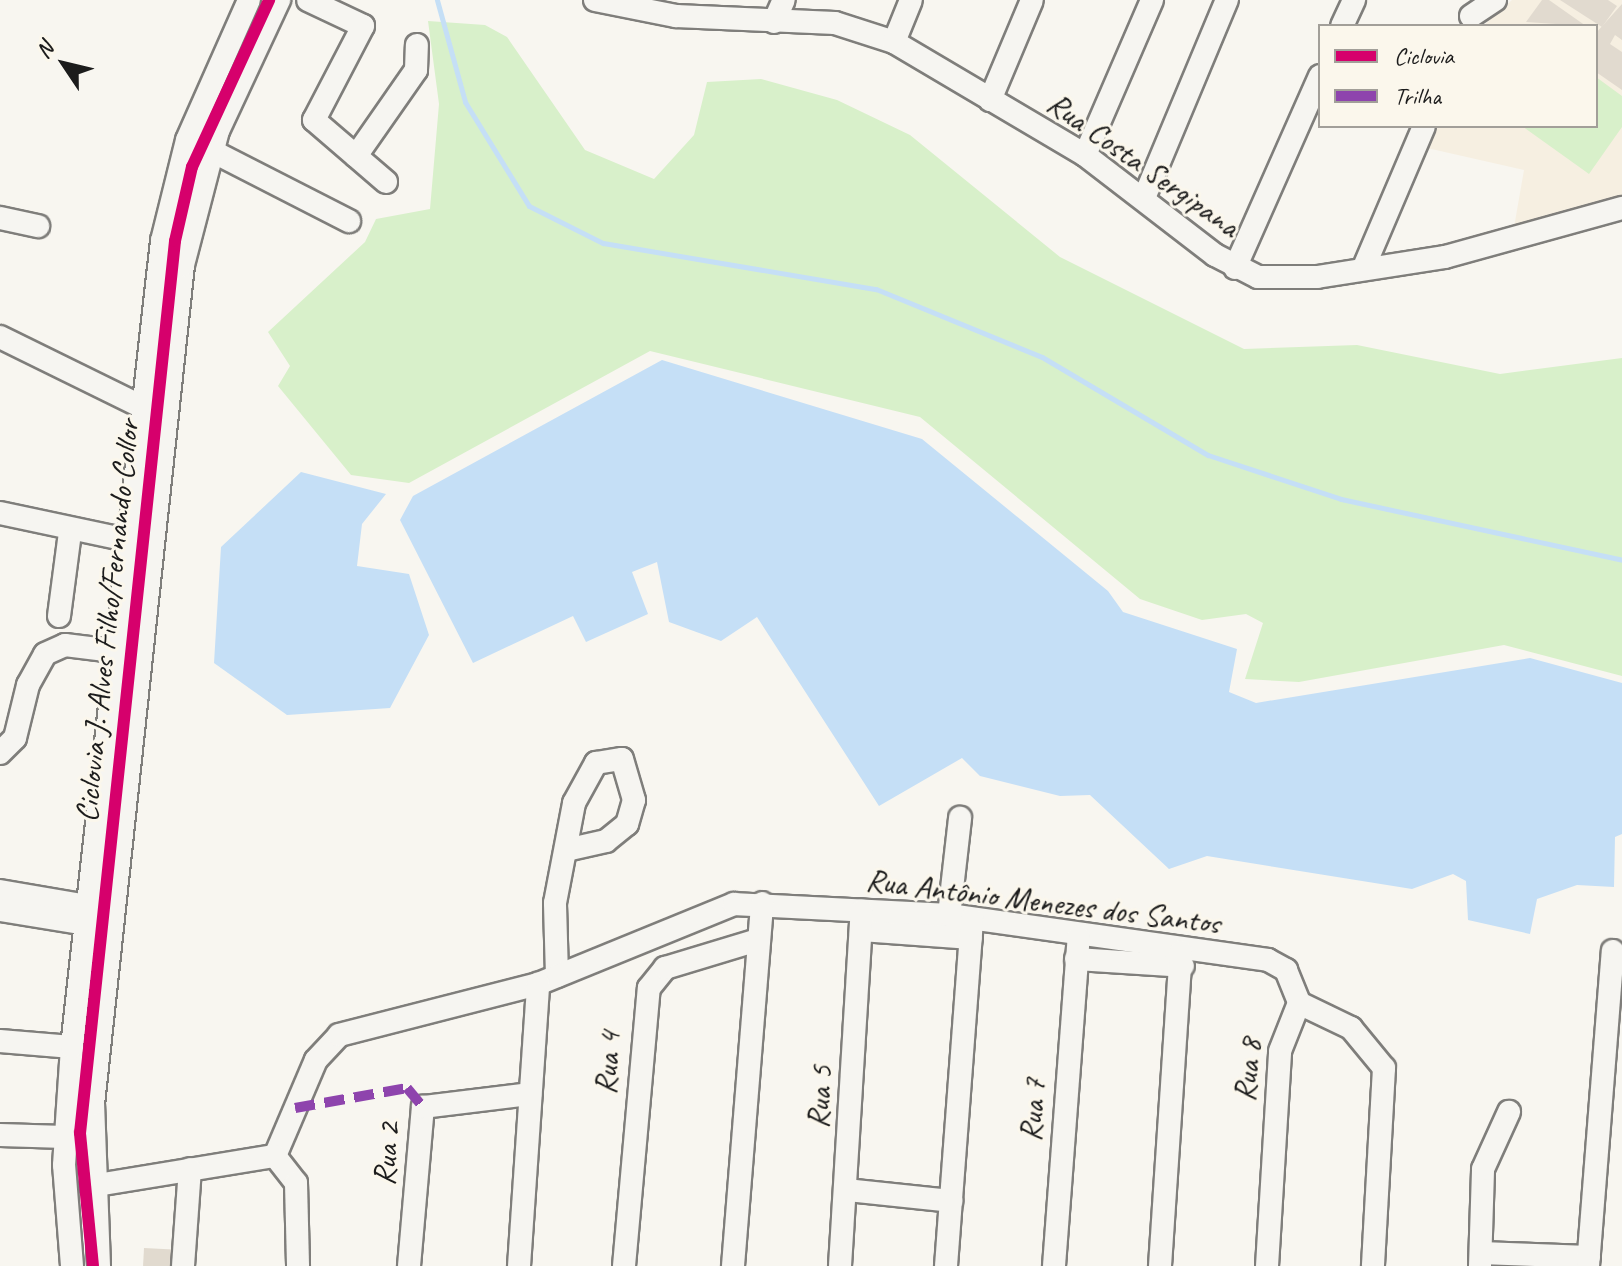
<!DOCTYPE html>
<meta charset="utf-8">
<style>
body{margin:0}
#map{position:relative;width:1622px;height:1266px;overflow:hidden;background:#f8f6f0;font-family:Caveat,sans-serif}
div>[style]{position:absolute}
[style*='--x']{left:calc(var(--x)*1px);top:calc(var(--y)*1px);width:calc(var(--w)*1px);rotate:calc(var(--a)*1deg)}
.built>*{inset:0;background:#f6efe1}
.green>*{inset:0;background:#d8f0ca}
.water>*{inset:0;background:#c5dff6}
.stream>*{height:5px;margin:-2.5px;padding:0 2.5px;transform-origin:2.5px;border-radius:2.5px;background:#c5dff6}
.building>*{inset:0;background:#e1dacf;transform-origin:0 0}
.roads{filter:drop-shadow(2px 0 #7f7e7b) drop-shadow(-2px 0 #7f7e7b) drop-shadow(0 2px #7f7e7b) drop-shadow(0 -2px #7f7e7b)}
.minor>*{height:22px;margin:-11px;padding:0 11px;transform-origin:11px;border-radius:11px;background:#f6f5f1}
.quiet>*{height:10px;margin-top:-5px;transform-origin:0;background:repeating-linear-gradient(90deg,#8e44ad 0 20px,transparent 0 30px)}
.cycleway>*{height:12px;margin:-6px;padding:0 6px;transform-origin:6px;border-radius:6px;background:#d6006c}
span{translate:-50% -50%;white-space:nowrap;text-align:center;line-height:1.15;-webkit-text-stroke:6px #fbf7ec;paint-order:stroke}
.street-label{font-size:32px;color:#1c1c1c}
.legend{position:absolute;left:1318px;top:24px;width:280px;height:104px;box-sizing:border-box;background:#fbf7ec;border:2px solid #a29f99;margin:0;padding:10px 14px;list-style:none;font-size:24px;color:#1c1c1c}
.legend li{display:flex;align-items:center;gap:16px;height:40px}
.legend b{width:40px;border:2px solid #a29f99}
.north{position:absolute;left:24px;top:24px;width:80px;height:80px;-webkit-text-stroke:6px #fbf7ec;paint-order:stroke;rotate:305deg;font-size:22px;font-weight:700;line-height:32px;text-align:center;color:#1c1c1c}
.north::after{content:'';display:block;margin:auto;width:28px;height:36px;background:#1c1c1c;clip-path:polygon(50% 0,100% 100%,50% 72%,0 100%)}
</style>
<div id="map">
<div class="built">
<div style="clip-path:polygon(1512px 0,1622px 0,1622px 198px,1513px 233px,1524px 170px,1427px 148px,1437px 126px,1596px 126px,1596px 26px,1483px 26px)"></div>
</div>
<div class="green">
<div style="clip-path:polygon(428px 21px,485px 25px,507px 37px,585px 150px,654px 179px,694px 135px,707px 82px,761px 79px,837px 100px,910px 135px,1060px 257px,1244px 349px,1357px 345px,1500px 374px,1622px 358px,1622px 676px,1504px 645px,1299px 682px,1245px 679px,1263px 623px,1246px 614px,1202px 620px,1140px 599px,920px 417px,650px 351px,409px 483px,351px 475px,278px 386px,290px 366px,268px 332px,365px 242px,376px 219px,430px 209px,439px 104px)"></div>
<div style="clip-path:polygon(1596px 77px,1622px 96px,1622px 127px,1589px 174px,1522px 126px,1596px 126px)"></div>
</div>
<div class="water">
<div style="clip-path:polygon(662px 360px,922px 439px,1108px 591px,1123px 612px,1237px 649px,1229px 692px,1256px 703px,1530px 658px,1622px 683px,1622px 834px,1615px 837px,1614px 887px,1577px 885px,1537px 899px,1530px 934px,1468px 920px,1466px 881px,1453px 874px,1412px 889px,1207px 856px,1169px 869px,1090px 795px,1060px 796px,980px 776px,962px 758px,879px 806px,757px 617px,721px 641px,669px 622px,657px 562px,632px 572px,648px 614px,586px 642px,573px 616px,473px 663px,400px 520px,413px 496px)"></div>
<div style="clip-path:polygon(301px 472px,386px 494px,362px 524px,357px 566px,409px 574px,429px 635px,390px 708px,287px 715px,214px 663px,221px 547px)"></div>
</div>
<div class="stream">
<div style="--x:437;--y:0;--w:106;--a:74.6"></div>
<div style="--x:465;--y:102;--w:122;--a:58.4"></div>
<div style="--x:529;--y:206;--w:83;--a:26.6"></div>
<div style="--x:603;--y:243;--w:277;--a:9.6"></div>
<div style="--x:876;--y:289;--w:179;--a:22.3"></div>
<div style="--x:1042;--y:357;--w:193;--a:30.6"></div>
<div style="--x:1208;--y:455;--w:140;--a:18.3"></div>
<div style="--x:1341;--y:499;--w:288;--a:12.2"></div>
</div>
<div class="building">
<div style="clip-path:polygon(1542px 0,1549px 0,1586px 26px,1526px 22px)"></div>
<div style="clip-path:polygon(1560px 0,1608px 0,1617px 6px,1602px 27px)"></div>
<div style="clip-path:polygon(1622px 4px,1622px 40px,1615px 35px,1610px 44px,1622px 52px,1622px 90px,1596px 72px,1596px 33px)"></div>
<div style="left:144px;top:1248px;width:34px;height:18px;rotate:3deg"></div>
</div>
<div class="roads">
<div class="minor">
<div style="--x:308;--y:0;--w:61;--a:25.3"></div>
<div style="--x:363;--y:26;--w:106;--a:117.5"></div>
<div style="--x:314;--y:120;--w:95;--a:40.7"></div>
<div style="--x:595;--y:0;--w:83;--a:11.2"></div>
<div style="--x:676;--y:16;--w:159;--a:2.5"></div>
<div style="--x:835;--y:23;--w:62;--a:17.9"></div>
<div style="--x:894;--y:42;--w:222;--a:30.6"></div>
<div style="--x:1085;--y:155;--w:164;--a:37.6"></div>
<div style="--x:1215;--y:255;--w:48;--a:27.1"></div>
<div style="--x:1258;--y:277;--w:59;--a:0"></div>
<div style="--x:1317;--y:277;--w:130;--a:-8.9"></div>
<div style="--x:1445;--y:257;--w:184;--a:-15.5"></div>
<div style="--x:1471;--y:16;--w:29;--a:-34"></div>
<div style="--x:774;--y:22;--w:24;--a:-66"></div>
<div style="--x:1342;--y:26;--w:29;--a:-65"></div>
<div style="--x:894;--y:42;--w:45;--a:-68"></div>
<div style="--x:990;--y:100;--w:108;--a:-67.2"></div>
<div style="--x:212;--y:151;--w:154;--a:27.1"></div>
<div style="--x:1085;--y:155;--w:169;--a:-66.6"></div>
<div style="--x:356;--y:156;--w:105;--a:-55.1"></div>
<div style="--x:416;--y:70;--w:25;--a:-88"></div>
<div style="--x:1144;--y:198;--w:215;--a:-67.3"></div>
<div style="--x:0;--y:218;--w:39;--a:12"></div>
<div style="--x:1364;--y:267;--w:153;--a:-66.9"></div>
<div style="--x:1235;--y:268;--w:210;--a:-66.1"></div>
<div style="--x:0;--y:337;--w:156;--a:26.2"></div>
<div style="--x:0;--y:513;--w:130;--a:12"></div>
<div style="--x:59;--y:616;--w:85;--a:-82.5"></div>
<div style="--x:0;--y:753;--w:21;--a:-45"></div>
<div style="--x:15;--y:738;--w:55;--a:-76.2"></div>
<div style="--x:28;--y:685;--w:35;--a:-61"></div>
<div style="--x:45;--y:654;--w:22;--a:-24"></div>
<div style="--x:65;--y:645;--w:49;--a:7"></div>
<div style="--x:0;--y:891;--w:89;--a:9.7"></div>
<div style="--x:0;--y:910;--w:87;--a:9.2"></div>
<div style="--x:949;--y:915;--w:98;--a:-83.5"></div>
<div style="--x:862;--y:930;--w:109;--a:4.2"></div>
<div style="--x:1076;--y:959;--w:107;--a:3.7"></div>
<div style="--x:557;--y:976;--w:73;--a:-91.6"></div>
<div style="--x:555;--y:903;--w:102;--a:-79.2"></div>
<div style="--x:574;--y:803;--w:46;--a:-61.2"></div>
<div style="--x:596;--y:763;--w:26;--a:-9"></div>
<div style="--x:622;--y:759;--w:43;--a:73.7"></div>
<div style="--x:634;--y:800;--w:25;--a:106"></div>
<div style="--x:627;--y:824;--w:27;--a:141"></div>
<div style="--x:606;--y:841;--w:41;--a:167.3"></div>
<div style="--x:1299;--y:1003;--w:58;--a:25.7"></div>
<div style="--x:1351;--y:1028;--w:52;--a:50.5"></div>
<div style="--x:1384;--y:1068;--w:198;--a:93.2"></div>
<div style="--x:0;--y:1041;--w:72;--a:4.8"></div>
<div style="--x:0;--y:1135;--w:65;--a:1.8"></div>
<div style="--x:275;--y:1156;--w:104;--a:-66.9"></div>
<div style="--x:316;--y:1060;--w:34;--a:-47"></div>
<div style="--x:339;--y:1035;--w:205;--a:-14.4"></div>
<div style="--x:538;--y:984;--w:212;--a:-22.2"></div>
<div style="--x:734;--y:904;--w:215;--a:2.9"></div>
<div style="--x:949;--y:915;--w:322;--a:8"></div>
<div style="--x:1268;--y:960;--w:21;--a:29"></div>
<div style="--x:1286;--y:970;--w:35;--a:68"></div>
<div style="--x:91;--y:1186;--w:186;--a:-9.3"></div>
<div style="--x:275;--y:1156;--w:34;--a:52"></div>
<div style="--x:296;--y:1183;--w:83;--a:88.6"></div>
<div style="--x:847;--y:1190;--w:105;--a:6"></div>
<div style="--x:1481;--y:1253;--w:108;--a:2.1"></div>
<div style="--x:72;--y:1266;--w:101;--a:-94.5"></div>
<div style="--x:64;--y:1165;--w:118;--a:-86.1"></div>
<div style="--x:72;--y:1047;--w:811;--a:-83.63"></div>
<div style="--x:162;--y:241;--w:104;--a:-76.1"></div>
<div style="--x:187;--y:140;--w:153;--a:-66.1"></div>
<div style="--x:99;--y:1266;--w:162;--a:-92.1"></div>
<div style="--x:93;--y:1104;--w:844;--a:-83.88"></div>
<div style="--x:183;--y:265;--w:138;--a:-75.4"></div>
<div style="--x:218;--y:131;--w:145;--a:-65"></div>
<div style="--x:183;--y:1266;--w:97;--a:-85.9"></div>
<div style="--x:409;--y:1266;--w:160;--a:-85"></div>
<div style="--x:423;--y:1107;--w:108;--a:-6.9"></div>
<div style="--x:519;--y:1266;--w:283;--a:-86.1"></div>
<div style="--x:624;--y:1266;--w:279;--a:-84.9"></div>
<div style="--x:649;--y:988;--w:26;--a:-51"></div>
<div style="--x:665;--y:968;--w:97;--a:-16.8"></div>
<div style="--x:733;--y:1266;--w:364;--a:-85.4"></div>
<div style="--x:840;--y:1266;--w:356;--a:-86.5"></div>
<div style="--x:946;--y:1266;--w:348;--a:-85.7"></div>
<div style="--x:1054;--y:1266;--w:330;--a:-85.7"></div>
<div style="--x:1160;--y:1266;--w:315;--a:-86.2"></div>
<div style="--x:1267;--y:1266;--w:215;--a:-86.5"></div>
<div style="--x:1280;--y:1051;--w:52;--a:-68.4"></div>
<div style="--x:1480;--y:1266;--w:97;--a:-88.2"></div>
<div style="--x:1483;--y:1169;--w:63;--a:-65.5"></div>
<div style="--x:1588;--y:1266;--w:316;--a:-85.5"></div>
</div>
</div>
<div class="quiet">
<div style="--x:295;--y:1108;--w:114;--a:-10.1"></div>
<div style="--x:407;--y:1088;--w:25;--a:50"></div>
</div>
<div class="cycleway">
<div style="--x:93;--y:1266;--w:134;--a:-95.6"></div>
<div style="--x:80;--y:1133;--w:897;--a:-83.92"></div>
<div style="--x:175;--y:241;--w:76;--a:-77.1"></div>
<div style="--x:192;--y:167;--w:184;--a:-65.2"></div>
</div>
<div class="street-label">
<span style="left:1143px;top:165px;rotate:35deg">Rua Costa Sergipana</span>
<span style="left:108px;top:621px;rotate:-84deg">Ciclovia J. Alves Filho/Fernando Collor</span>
<span style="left:1043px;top:902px;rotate:7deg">Rua Antônio Menezes dos Santos</span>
<span style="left:608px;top:1063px;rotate:-86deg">Rua 4</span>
<span style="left:1248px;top:1070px;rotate:-84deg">Rua 8</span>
<span style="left:820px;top:1097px;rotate:-87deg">Rua 5</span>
<span style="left:1033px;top:1110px;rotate:-86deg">Rua 7</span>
<span style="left:387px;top:1154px;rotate:-85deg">Rua 2</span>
</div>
<ul class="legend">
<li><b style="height:10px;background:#d6006c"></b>Ciclovia</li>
<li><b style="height:10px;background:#8e44ad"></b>Trilha</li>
</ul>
<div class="north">N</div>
</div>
